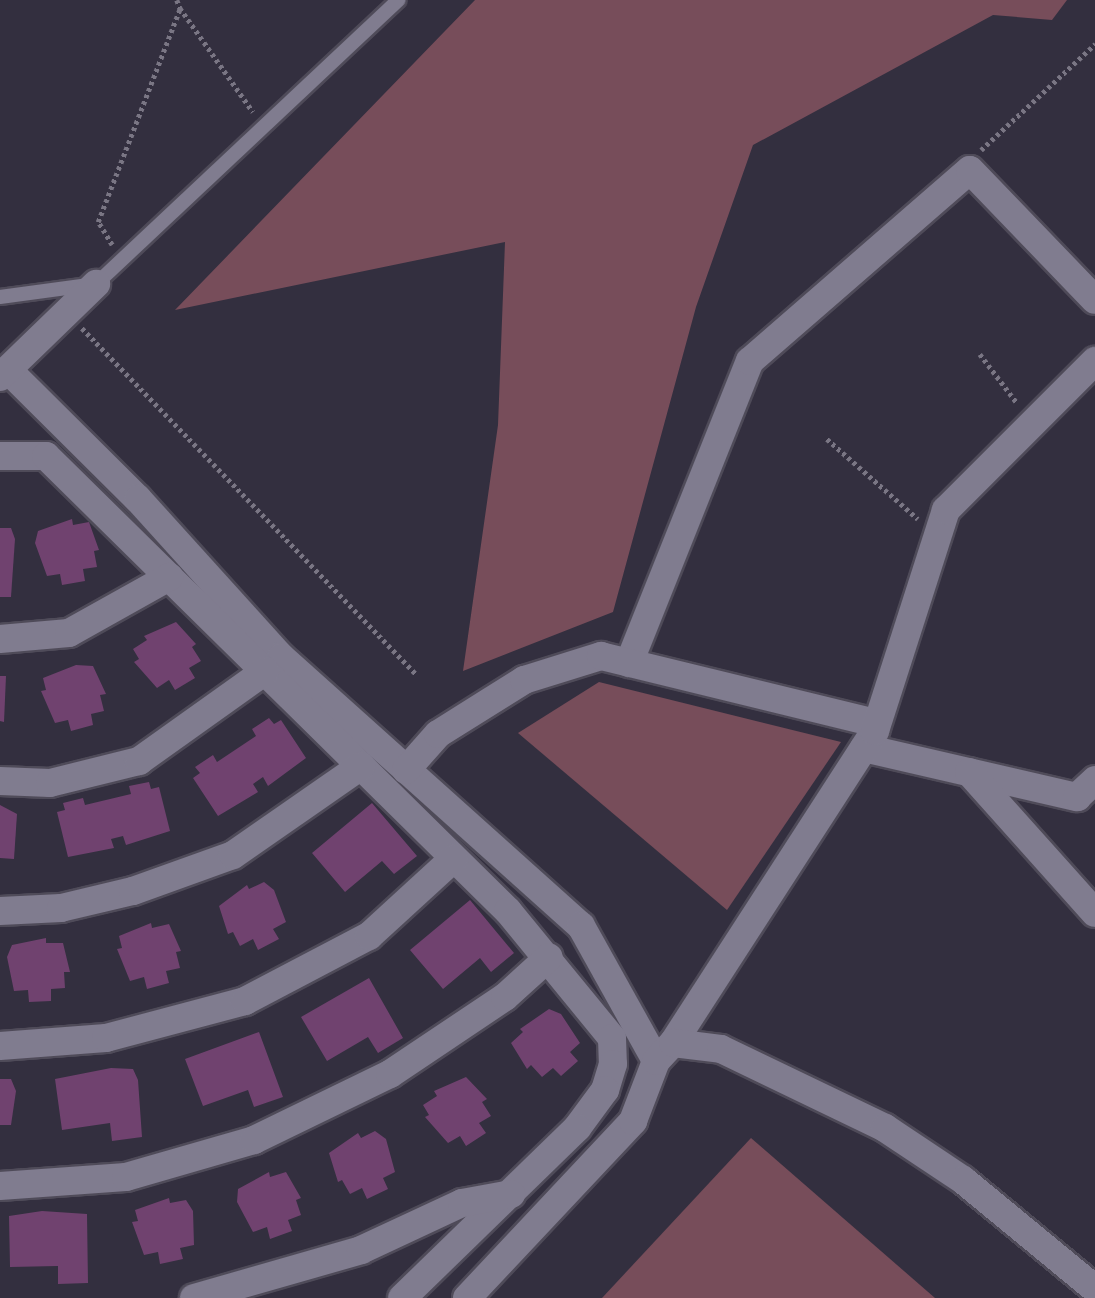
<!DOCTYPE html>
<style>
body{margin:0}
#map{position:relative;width:1095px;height:1298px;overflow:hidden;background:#332f3f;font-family:"Sofia Sans Condensed",sans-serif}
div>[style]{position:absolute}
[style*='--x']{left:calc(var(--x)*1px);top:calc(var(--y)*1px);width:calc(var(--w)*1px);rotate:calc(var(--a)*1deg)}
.green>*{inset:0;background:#774d5a}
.building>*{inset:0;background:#70426f}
.path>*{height:4.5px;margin-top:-2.25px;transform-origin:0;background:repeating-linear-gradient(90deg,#7a7684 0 3.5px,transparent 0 7px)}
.roads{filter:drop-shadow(2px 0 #4f4b59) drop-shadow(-2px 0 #4f4b59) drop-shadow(0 2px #4f4b59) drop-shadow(0 -2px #4f4b59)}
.service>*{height:14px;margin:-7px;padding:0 7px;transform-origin:7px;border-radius:7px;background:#807c8f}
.minor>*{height:28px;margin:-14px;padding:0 14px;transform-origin:14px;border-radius:14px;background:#807c8f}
span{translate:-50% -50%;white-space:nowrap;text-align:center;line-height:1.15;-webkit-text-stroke:6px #1a1820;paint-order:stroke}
</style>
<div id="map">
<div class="green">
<div style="clip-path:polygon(475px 0,1067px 0,1052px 20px,993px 15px,753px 145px,696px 307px,613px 612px,463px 671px,498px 425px,505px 242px,175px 310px)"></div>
<div style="clip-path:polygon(599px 682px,841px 742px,727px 910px,518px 733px)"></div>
<div style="clip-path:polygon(751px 1138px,935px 1298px,602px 1298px)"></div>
</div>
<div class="building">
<div style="clip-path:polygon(72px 519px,73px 525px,89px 522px,99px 550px,94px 551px,97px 567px,83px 569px,85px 581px,62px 585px,60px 574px,47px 576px,35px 543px,38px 531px)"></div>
<div style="clip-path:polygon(0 528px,11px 528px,15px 539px,11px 597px,0 597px)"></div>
<div style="clip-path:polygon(176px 622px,196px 644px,192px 647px,201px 661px,189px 668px,195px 678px,175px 690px,169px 680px,157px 688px,134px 662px,139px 659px,133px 649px,147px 640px,144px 636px)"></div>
<div style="clip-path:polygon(76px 665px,93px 666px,106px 694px,100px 695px,104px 711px,91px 714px,93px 725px,71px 731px,68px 720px,55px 723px,41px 691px,46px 690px,43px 678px)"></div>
<div style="clip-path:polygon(0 676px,6px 676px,4px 722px,0 721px)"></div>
<div style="clip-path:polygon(269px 718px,274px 724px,281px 720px,306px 758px,268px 786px,263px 777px,253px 784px,258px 792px,218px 816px,193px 778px,200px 773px,195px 767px,213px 755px,217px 762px,256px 736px,252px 729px)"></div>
<div style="clip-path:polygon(149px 782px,151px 789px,159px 787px,170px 831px,126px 845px,123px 836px,111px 839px,114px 848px,68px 857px,57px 812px,65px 810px,63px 803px,83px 798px,85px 805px,131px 794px,129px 786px)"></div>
<div style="clip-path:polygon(372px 803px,417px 856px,394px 874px,382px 861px,345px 892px,312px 853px)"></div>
<div style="clip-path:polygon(0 805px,17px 814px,14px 859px,0 858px)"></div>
<div style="clip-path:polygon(264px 882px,274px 890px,286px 922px,273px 929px,279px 939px,258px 950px,253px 939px,240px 946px,233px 932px,228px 934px,219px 906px,247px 885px,249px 889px)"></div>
<div style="clip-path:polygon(470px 900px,514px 953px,491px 972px,480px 958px,443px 989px,410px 950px)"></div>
<div style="clip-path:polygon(151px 923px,152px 928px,169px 924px,181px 951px,176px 952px,180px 968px,166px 971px,169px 983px,147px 989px,144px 977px,130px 981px,117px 949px,122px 948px,119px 936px)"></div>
<div style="clip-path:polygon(46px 938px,46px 943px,63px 943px,70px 972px,64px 972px,65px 988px,51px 989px,51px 1001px,29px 1002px,28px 990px,14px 991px,7px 957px,12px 945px)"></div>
<div style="clip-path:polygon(369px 978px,403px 1038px,378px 1053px,368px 1037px,327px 1061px,301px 1017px)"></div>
<div style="clip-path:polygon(549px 1009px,561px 1014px,580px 1043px,570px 1052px,578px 1061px,561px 1076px,553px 1068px,542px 1077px,531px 1065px,527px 1069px,511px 1043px,523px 1032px,520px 1029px)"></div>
<div style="clip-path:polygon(259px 1032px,283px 1097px,254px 1107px,248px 1090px,203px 1106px,185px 1059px)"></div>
<div style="clip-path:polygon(111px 1068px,133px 1069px,138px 1080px,142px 1137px,112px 1141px,110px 1123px,62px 1130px,55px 1079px)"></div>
<div style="clip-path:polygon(466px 1077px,487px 1099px,482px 1102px,491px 1116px,479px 1123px,486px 1133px,466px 1146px,460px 1136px,448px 1143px,425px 1117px,429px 1115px,423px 1105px,437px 1096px,434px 1091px)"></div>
<div style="clip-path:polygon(0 1079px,11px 1079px,16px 1091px,11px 1125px,0 1125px)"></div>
<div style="clip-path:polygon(375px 1131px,386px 1139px,395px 1172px,383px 1178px,388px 1189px,367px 1199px,362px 1188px,350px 1194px,342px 1180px,338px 1182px,329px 1153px,358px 1133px,361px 1138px)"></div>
<div style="clip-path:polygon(269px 1172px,270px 1177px,286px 1172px,301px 1198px,296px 1200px,301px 1215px,288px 1220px,292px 1231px,270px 1239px,267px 1227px,253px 1232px,237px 1202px,238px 1189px)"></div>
<div style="clip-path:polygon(169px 1198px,170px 1203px,186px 1200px,193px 1211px,194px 1245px,180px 1248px,183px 1259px,160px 1264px,158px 1252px,144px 1255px,132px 1222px,138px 1221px,135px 1210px)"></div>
<div style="clip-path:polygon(42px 1211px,87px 1214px,88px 1283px,58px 1284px,58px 1266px,10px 1267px,9px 1216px)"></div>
</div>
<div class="path">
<div style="--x:177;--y:0;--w:9;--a:69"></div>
<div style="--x:981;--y:150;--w:156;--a:-42.9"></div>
<div style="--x:112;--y:245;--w:27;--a:-121"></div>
<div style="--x:98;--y:222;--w:229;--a:-69"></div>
<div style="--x:180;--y:8;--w:127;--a:54.9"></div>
<div style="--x:82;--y:328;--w:482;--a:46"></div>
<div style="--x:980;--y:354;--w:61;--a:52.9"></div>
<div style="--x:827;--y:439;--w:121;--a:41.3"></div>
</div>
<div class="roads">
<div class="service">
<div style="--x:0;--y:297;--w:97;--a:-7.7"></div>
<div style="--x:96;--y:284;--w:415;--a:-43.2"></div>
</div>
<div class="minor">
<div style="--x:8;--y:370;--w:183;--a:44.8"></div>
<div style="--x:138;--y:499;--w:213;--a:47.9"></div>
<div style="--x:281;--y:657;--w:403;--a:41.9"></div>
<div style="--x:581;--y:926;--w:154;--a:60.9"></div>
<div style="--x:0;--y:377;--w:134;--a:-44.1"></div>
<div style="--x:0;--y:456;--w:46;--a:0"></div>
<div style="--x:46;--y:456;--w:648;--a:44.56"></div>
<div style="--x:508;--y:911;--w:164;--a:50.7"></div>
<div style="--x:612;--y:1038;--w:26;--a:88"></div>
<div style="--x:613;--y:1064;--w:27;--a:107"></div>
<div style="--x:605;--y:1090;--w:47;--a:126.4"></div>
<div style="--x:577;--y:1128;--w:244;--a:135.8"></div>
<div style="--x:0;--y:639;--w:69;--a:-5"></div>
<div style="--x:69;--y:633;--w:115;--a:-29.2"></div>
<div style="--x:629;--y:663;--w:325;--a:-68.2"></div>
<div style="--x:750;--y:361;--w:291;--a:-41"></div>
<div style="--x:970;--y:170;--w:180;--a:46.1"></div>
<div style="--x:864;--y:748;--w:219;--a:13"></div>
<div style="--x:1077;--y:797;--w:25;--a:-43"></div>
<div style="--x:406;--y:770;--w:48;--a:-48.4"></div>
<div style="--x:438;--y:734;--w:102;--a:-32.1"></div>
<div style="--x:524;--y:680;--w:81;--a:-17.3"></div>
<div style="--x:601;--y:656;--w:283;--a:13.7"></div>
<div style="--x:969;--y:772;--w:189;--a:48.2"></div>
<div style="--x:0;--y:781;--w:50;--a:2.3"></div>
<div style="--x:50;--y:783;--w:92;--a:-13.9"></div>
<div style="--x:139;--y:761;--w:155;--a:-35.5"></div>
<div style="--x:0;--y:911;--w:61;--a:-2.8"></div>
<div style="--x:61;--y:908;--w:74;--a:-13.3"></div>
<div style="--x:133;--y:891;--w:106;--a:-19.8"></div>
<div style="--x:233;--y:855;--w:156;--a:-34.8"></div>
<div style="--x:673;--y:1043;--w:372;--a:-57.1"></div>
<div style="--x:875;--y:731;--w:232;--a:-72.2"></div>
<div style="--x:946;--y:510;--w:211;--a:-45"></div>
<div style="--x:0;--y:1046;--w:106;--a:-4.3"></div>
<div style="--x:106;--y:1038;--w:144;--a:-14.9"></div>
<div style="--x:245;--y:1001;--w:140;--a:-27.7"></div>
<div style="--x:369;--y:936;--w:115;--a:-42.5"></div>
<div style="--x:0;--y:1186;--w:126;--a:-4.1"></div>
<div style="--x:126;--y:1177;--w:133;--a:-16.1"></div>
<div style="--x:254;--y:1140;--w:151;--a:-25.9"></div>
<div style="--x:390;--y:1074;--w:138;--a:-33.8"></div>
<div style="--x:505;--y:997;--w:59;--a:-42.3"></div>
<div style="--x:194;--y:1298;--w:174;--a:-16"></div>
<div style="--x:361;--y:1250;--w:111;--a:-25"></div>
<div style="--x:462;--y:1203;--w:50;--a:-10.4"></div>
<div style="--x:467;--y:1298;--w:243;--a:-46.8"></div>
<div style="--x:633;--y:1121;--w:64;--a:-69"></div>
<div style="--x:656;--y:1061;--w:25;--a:-47"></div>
<div style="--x:673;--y:1043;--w:48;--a:7.1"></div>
<div style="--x:721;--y:1049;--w:182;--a:25.7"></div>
<div style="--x:885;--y:1128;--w:94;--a:33.7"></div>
<div style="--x:963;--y:1180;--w:171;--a:39.5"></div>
</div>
</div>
</div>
